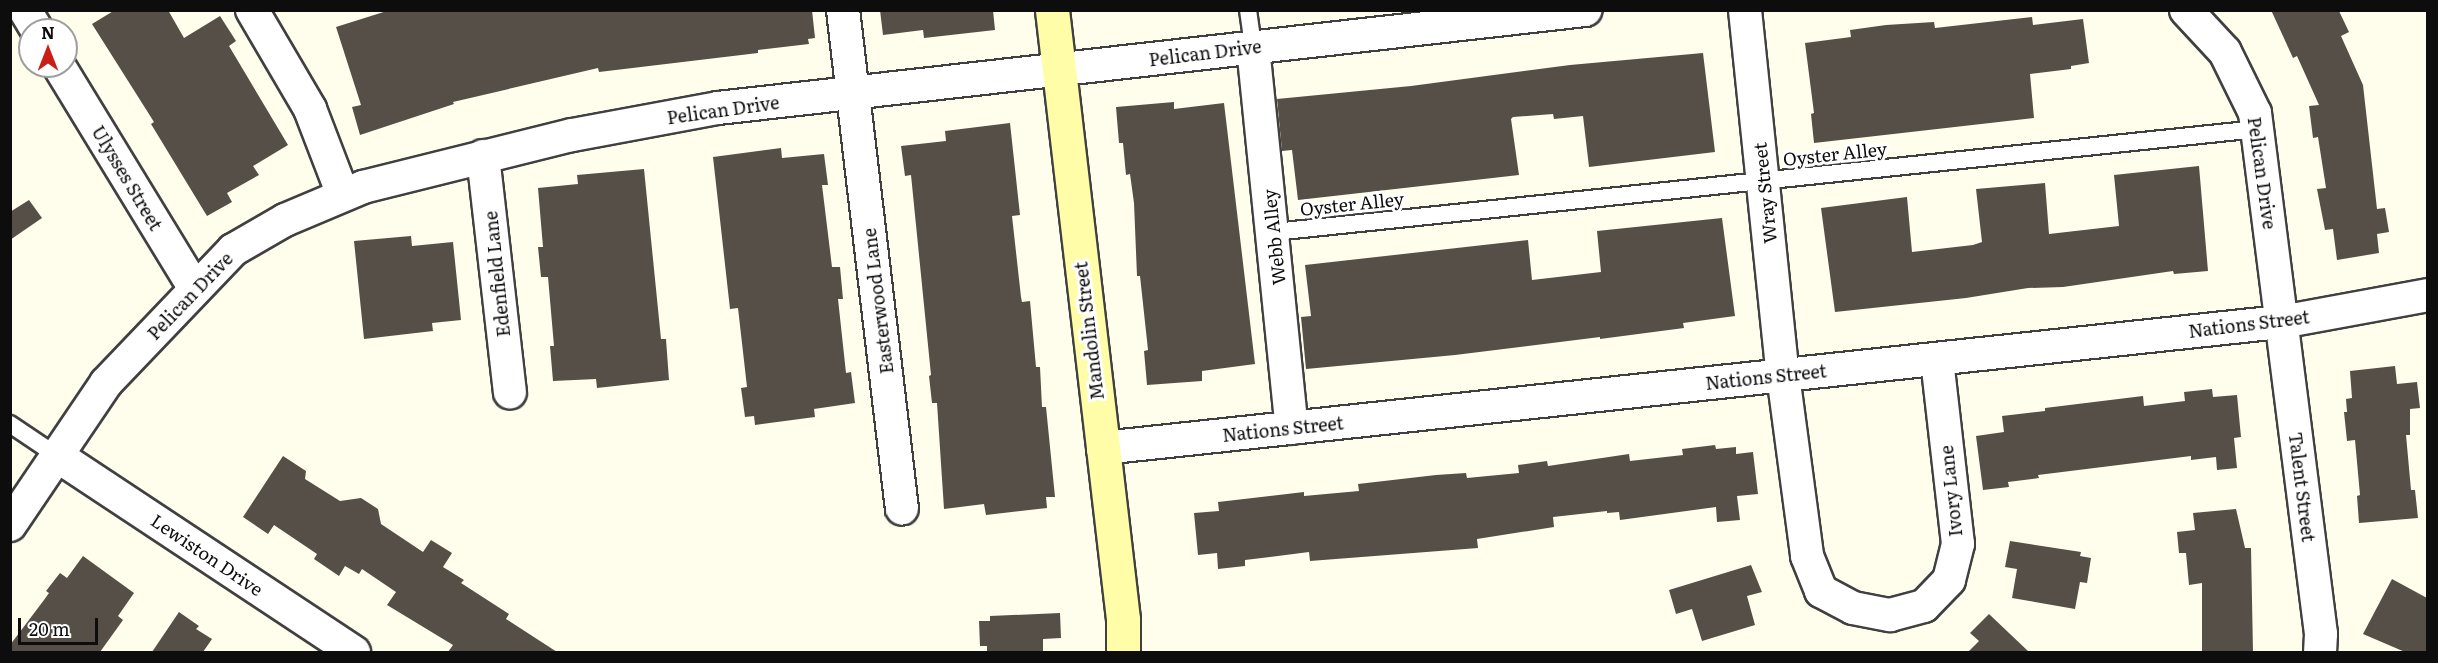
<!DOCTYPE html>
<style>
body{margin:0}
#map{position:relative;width:2438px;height:663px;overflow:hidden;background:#fffdec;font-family:Literata,serif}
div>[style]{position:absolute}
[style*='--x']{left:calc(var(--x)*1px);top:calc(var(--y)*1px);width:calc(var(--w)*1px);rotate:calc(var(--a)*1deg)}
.building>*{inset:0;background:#564f48}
.roads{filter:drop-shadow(2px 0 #404040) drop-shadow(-2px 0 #404040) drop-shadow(0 2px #404040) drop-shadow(0 -2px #404040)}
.lane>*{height:16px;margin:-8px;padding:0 8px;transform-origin:8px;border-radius:8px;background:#fff}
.street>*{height:32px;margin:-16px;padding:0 16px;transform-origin:16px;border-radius:16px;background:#fff}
.secondary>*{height:33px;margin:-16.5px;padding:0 16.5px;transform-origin:16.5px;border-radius:16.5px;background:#fffda7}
span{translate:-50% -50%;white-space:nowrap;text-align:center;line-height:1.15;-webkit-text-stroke:6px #fff;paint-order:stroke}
.street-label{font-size:18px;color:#0d0d0d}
.frame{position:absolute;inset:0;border:12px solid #0d0d0d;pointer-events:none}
.north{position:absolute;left:18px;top:18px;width:60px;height:60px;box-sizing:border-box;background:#fff;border:2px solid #9e9e9e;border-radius:50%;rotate:0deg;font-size:16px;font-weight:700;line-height:24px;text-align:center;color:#0d0d0d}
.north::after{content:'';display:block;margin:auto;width:21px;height:27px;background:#c91f19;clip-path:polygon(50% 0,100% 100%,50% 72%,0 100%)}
.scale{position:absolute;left:18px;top:618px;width:80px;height:27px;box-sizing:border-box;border:3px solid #0d0d0d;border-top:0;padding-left:8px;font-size:18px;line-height:21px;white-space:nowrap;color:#0d0d0d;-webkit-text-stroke:4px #fff;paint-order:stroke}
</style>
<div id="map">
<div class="building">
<div style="clip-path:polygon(115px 10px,168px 10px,184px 38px,220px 16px,236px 41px,229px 46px,288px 145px,253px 166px,259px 175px,227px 193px,232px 202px,207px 216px,151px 124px,154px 122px,92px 24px)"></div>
<div style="clip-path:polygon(390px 10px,812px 10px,815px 38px,808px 39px,809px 44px,758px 50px,758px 53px,599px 72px,598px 68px,453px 102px,454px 104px,360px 135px,352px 107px,361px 105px,336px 27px)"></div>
<div style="clip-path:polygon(880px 10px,993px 10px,995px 30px,924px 38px,923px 30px,883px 35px)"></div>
<div style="clip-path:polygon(2271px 10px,2339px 11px,2349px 32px,2341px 36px,2363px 85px,2377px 209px,2385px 208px,2389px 232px,2377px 234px,2379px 253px,2337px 260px,2333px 229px,2325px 230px,2317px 189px,2326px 188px,2318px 137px,2313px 138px,2309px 106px,2319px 105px,2297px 56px,2293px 58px)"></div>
<div style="clip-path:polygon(2032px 17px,2033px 25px,2083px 19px,2089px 63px,2071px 66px,2071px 69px,2030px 74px,2034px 118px,1814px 143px,1811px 114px,1814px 113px,1805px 43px,1851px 37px,1850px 30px,1886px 25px,1934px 22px,1935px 28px)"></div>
<div style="clip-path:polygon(1703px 53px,1715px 152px,1589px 167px,1583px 116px,1554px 119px,1553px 114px,1513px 117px,1511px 119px,1519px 175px,1298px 200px,1292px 150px,1282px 151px,1277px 99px,1411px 86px,1570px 65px)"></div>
<div style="clip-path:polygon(1174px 102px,1174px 109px,1224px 103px,1255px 364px,1202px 371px,1202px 381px,1147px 385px,1144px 351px,1148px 350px,1140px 276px,1137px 276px,1134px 203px,1130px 174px,1126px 175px,1123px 143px,1119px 143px,1116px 107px)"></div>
<div style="clip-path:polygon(1010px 123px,1020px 215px,1012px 216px,1021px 297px,1022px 302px,1030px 301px,1036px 367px,1040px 367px,1042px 407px,1046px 407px,1055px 497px,1046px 497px,1047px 508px,986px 515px,984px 504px,944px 509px,937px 403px,932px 403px,929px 376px,931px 375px,911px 175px,905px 176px,901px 146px,946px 141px,945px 131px)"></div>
<div style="clip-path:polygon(781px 148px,782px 158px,824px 154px,828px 185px,822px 185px,832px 267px,840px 267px,843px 299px,838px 299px,846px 373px,851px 372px,855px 403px,814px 409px,815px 417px,755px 425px,754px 416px,745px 417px,741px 388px,747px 387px,738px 308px,730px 309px,713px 157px)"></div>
<div style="clip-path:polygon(2199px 166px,2208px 271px,2174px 274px,2173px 271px,2063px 287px,2028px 288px,1966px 298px,1835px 312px,1821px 208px,1907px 197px,1912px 252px,1973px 245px,1982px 242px,1976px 189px,2045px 183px,2049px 234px,2119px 226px,2114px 175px)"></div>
<div style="clip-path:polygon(644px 169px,661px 339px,666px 339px,669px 380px,597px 388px,596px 379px,553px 381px,550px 346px,554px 346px,548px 277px,541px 277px,538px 247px,543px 247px,538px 188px,578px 184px,577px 175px)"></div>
<div style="clip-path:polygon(29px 200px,42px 218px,10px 240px,10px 212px)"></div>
<div style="clip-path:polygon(1722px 218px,1735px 316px,1683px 323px,1684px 328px,1600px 339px,1600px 337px,1455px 355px,1306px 369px,1301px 317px,1311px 316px,1305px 265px,1528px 240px,1532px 280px,1601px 272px,1597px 231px)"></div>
<div style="clip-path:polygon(411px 236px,412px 246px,453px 242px,461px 320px,432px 323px,433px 331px,364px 339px,354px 241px)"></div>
<div style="clip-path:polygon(2395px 366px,2397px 384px,2417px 382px,2420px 408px,2410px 409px,2410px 435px,2406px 435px,2411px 490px,2415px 490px,2418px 518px,2359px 523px,2357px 496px,2360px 495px,2355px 440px,2347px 441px,2344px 412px,2347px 412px,2346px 399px,2352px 398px,2350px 371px)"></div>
<div style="clip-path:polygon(2212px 389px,2213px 397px,2237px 395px,2241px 437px,2234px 438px,2237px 468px,2217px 470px,2216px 457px,2191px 460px,2191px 456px,2038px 475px,2039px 478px,2008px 482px,2009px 487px,1983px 490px,1976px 436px,2004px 432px,2002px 416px,2045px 411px,2045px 408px,2143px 396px,2144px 406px,2185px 401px,2184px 392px)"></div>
<div style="clip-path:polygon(1715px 445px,1716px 449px,1736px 447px,1736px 454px,1753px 452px,1758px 494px,1737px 496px,1740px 520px,1717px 522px,1716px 507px,1620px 520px,1619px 512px,1607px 513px,1607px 511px,1553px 517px,1554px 527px,1477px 539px,1478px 548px,1310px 561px,1309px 552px,1245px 560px,1245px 566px,1218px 569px,1217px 553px,1198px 555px,1194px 513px,1219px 511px,1218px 502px,1304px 492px,1304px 496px,1359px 491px,1358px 484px,1436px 475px,1466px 473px,1467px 478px,1519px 473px,1518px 465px,1547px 461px,1548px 466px,1629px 454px,1630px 461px,1683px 455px,1682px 449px)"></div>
<div style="clip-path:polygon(283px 456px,306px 471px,305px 479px,340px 501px,361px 498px,378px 509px,381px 524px,423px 552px,431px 540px,452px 553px,443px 567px,464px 580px,461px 583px,509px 614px,506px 619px,557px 652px,448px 652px,453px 645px,387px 605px,396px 592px,362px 569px,359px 574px,345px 566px,339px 576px,314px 559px,317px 554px,274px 525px,268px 534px,243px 517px)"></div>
<div style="clip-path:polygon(2236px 509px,2245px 548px,2251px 548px,2253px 652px,2202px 652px,2202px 583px,2189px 585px,2186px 553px,2179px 553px,2177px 532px,2195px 530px,2193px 513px)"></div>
<div style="clip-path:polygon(2010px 541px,2081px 552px,2080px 556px,2091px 558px,2087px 583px,2080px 582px,2075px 609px,2012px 598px,2017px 569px,2005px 567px)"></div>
<div style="clip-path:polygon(83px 556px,134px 593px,118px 616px,123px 620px,100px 652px,10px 652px,10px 645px,44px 600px,49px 593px,46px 591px,60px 573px,67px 578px)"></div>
<div style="clip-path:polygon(1751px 565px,1762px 592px,1747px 596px,1755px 625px,1702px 641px,1692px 609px,1676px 614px,1669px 590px)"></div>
<div style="clip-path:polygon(2392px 579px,2427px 598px,2427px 652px,2405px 652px,2363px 634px)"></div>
<div style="clip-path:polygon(179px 612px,199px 626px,196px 629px,212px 639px,203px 652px,152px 652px)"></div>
<div style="clip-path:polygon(1060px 613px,1061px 638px,1043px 639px,1043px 652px,987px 652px,987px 646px,980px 646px,979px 621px,990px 621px,990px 616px)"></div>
<div style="clip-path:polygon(1989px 614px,2029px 652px,1968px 652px,1979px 641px,1970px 633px)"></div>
</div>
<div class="roads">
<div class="lane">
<div style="--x:1248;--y:10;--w:37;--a:82"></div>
<div style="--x:1274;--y:232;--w:988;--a:-5.98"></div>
<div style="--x:10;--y:424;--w:59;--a:34"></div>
</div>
<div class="street">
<div style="--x:25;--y:10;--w:23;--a:59"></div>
<div style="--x:252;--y:10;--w:115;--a:59.6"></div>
<div style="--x:310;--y:109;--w:92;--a:69"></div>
<div style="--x:843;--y:10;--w:502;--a:83.26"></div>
<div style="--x:1745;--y:10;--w:367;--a:84.1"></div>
<div style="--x:1783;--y:375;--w:183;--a:82.4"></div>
<div style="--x:1807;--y:556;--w:38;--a:68"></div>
<div style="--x:1821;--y:591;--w:36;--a:28"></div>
<div style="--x:1853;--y:608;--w:38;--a:11"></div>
<div style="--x:1890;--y:615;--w:35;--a:-15"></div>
<div style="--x:1924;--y:606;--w:36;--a:-46"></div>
<div style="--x:1949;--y:580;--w:37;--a:-76"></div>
<div style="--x:1958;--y:544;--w:186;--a:-96.5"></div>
<div style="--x:2186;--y:10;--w:57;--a:47.1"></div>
<div style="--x:2225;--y:52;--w:68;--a:63.8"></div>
<div style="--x:2255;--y:113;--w:525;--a:82.78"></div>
<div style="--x:2321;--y:634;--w:18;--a:93"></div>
<div style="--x:1253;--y:47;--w:383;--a:84.2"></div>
<div style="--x:59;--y:66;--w:261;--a:58.6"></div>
<div style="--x:483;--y:156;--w:238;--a:83.5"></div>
<div style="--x:1103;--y:448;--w:1185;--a:-6.11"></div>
<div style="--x:2281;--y:322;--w:149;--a:-10.4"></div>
<div style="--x:59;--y:457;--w:354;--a:33.5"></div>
<div style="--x:10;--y:525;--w:171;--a:-55.9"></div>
<div style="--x:106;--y:383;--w:184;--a:-46.3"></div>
<div style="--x:233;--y:250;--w:60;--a:-30"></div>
<div style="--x:285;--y:220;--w:85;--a:-22.9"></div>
<div style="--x:363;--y:187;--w:215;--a:-14"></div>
<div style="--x:572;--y:135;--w:148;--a:-10.5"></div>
<div style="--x:718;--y:108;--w:873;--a:-6.45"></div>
</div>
<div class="secondary">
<div style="--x:1052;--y:10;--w:613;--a:83.35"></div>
<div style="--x:1123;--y:619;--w:33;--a:90"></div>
</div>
</div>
<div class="street-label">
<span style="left:1205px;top:53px;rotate:-7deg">Pelican Drive</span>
<span style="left:723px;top:110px;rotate:-8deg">Pelican Drive</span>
<span style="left:1835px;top:154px;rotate:-6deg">Oyster Alley</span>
<span style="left:2262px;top:173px;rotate:82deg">Pelican Drive</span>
<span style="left:127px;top:178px;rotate:59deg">Ulysses Street</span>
<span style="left:1765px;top:193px;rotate:-96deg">Wray Street</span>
<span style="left:1352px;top:204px;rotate:-6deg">Oyster Alley</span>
<span style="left:1274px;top:237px;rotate:-96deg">Webb Alley</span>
<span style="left:497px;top:274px;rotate:-96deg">Edenfield Lane</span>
<span style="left:190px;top:296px;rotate:-46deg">Pelican Drive</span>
<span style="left:878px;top:301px;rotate:-97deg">Easterwood Lane</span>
<span style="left:2249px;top:324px;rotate:-7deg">Nations Street</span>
<span style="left:1089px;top:331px;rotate:-97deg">Mandolin Street</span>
<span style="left:1766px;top:377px;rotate:-6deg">Nations Street</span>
<span style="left:1283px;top:429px;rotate:-6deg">Nations Street</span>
<span style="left:2302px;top:487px;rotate:83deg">Talent Street</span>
<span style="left:1951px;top:491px;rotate:-96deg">Ivory Lane</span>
<span style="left:207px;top:555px;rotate:34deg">Lewiston Drive</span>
</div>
<div class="frame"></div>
<div class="north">N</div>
<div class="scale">20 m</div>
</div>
